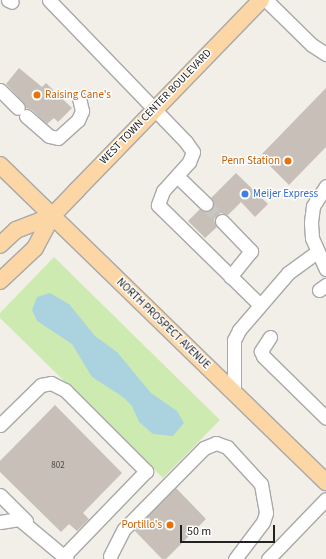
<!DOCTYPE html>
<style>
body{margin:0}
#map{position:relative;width:326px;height:559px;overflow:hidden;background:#f2efe9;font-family:"Source Sans 3",sans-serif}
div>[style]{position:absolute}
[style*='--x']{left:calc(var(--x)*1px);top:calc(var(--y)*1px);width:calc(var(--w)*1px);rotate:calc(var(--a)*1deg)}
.grass>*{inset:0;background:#cdebb0}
.water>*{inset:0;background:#aad3df}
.building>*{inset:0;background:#c7bfb8}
.minor-tunnel>*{height:13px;margin-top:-6.5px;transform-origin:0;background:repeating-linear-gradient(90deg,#c8c6c1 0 13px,transparent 0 19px)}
.roads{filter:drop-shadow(1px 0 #a9a9a9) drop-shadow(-1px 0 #a9a9a9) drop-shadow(0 1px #a9a9a9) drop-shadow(0 -1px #a9a9a9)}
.minor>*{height:13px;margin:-6.5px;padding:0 6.5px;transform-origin:6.5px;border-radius:6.5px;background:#fff}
.major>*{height:16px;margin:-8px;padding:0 8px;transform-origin:8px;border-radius:8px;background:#fcd6a4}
.dots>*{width:11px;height:11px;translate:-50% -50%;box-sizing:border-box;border:2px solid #fff;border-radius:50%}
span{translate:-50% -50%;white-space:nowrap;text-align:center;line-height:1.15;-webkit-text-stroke:3px #fff;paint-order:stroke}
.number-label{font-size:9px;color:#4b4948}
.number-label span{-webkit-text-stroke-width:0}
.food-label{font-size:11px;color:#c56008}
.left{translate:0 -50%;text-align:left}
.right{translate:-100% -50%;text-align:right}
.street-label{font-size:11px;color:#222}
.shop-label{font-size:11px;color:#366cbe}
.scale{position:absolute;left:180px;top:525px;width:95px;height:18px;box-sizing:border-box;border:2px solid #222;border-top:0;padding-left:5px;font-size:12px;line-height:14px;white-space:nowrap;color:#222;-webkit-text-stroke:3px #fff;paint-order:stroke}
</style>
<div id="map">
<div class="grass">
<div style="clip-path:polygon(54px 257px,220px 420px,163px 478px,0 318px,0 313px)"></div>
</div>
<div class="water">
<div style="clip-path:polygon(50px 293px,69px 304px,95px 336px,117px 352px,151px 393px,177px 411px,184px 423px,173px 436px,153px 434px,139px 422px,132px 406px,123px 397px,92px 377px,72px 344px,37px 321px,32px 310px,37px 297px)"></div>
</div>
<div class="building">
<div style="clip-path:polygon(19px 68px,42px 87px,46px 83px,72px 108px,58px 122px,54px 118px,47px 124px,32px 110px,26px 108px,23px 102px,6px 84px)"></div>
<div style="clip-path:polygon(326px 88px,326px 147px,289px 185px,260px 156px)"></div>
<div style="clip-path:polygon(236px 173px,268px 204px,255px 217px,241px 202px,228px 215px,220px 213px,214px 219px,217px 227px,205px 238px,188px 221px,200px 209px,204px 212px,211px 210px,214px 202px,211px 198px)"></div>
<div style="clip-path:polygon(55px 405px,122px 473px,83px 513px,89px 519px,77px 531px,69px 524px,61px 532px,0 472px,0 461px)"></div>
<div style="clip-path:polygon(176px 488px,206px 519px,166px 559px,162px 559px,134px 530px)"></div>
</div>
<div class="minor-tunnel">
<div style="--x:206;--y:204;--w:23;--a:47"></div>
</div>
<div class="roads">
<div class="minor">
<div style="--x:8;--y:0;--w:4;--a:27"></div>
<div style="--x:49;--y:0;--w:197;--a:46"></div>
<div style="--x:186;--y:142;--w:12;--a:55"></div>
<div style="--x:193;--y:152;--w:11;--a:112"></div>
<div style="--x:189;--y:162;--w:39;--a:132"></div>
<div style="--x:163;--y:191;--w:15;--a:110"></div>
<div style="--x:158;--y:205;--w:143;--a:44.4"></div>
<div style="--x:266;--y:0;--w:64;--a:44.4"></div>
<div style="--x:312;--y:45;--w:17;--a:33"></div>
<div style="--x:0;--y:90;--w:25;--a:45"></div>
<div style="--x:26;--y:116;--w:30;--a:41"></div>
<div style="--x:49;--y:136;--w:9;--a:13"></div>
<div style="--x:58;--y:138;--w:27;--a:-42"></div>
<div style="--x:78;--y:120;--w:10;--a:-66"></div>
<div style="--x:82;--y:111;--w:13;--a:-103"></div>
<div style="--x:177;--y:176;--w:40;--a:44"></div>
<div style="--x:326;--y:186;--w:24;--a:123"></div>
<div style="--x:313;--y:206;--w:17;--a:97"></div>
<div style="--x:311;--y:223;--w:15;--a:86"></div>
<div style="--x:312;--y:238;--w:34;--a:66"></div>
<div style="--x:222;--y:221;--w:42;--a:46"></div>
<div style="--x:251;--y:251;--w:33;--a:129"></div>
<div style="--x:319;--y:290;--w:9;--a:-36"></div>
<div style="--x:270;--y:337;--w:17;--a:123"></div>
<div style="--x:261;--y:351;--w:5;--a:68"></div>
<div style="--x:263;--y:356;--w:88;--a:44.5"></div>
<div style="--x:234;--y:392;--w:52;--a:-90"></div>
<div style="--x:234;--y:340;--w:11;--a:-63"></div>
<div style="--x:239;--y:330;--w:75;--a:-49.3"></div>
<div style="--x:288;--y:273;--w:36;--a:-36"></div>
<div style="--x:0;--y:425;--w:57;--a:-44.3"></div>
<div style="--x:41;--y:385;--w:10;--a:-11"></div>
<div style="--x:51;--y:383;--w:16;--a:27"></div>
<div style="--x:65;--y:390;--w:115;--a:45"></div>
<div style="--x:146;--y:471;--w:118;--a:134"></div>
<div style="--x:0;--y:495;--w:37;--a:45"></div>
<div style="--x:0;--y:522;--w:19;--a:-9"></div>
<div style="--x:19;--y:519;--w:62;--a:39.8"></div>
<div style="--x:110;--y:556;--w:30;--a:-63"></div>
<div style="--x:124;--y:529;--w:114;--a:-45.4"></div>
<div style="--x:204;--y:448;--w:13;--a:-23"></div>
<div style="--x:216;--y:443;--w:12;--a:20"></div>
<div style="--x:227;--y:447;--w:50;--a:47.4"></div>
<div style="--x:261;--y:484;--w:29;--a:80"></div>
<div style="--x:266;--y:513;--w:9;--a:108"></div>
<div style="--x:263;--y:522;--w:46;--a:127.1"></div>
<div style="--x:268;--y:559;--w:83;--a:-46"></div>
</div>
<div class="major">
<div style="--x:0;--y:165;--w:455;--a:44.2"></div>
<div style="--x:0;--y:245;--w:22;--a:-43"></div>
<div style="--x:16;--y:230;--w:39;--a:-21"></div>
<div style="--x:0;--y:281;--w:48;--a:-43.3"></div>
<div style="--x:35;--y:248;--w:36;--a:-62"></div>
<div style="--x:52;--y:216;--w:36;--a:-46"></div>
<div style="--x:77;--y:190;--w:264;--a:-45.9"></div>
</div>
</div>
<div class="dots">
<div style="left:37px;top:95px;background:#e8710a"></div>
<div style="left:288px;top:161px;background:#e8710a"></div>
<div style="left:245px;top:194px;background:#3f7fe0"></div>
<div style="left:170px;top:525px;background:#e8710a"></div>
</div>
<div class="number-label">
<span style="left:58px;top:466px">802</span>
</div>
<div class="food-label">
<span class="left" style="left:45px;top:95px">Raising Cane's</span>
<span class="right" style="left:280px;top:161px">Penn Station</span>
<span class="right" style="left:162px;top:525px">Portillo's</span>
</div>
<div class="street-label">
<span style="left:156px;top:107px;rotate:-46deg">WEST TOWN CENTER BOULEVARD</span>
<span style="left:163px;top:324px;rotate:44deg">NORTH PROSPECT AVENUE</span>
</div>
<div class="shop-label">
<span class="left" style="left:253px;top:194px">Meijer Express</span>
</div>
<div class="scale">50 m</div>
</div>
